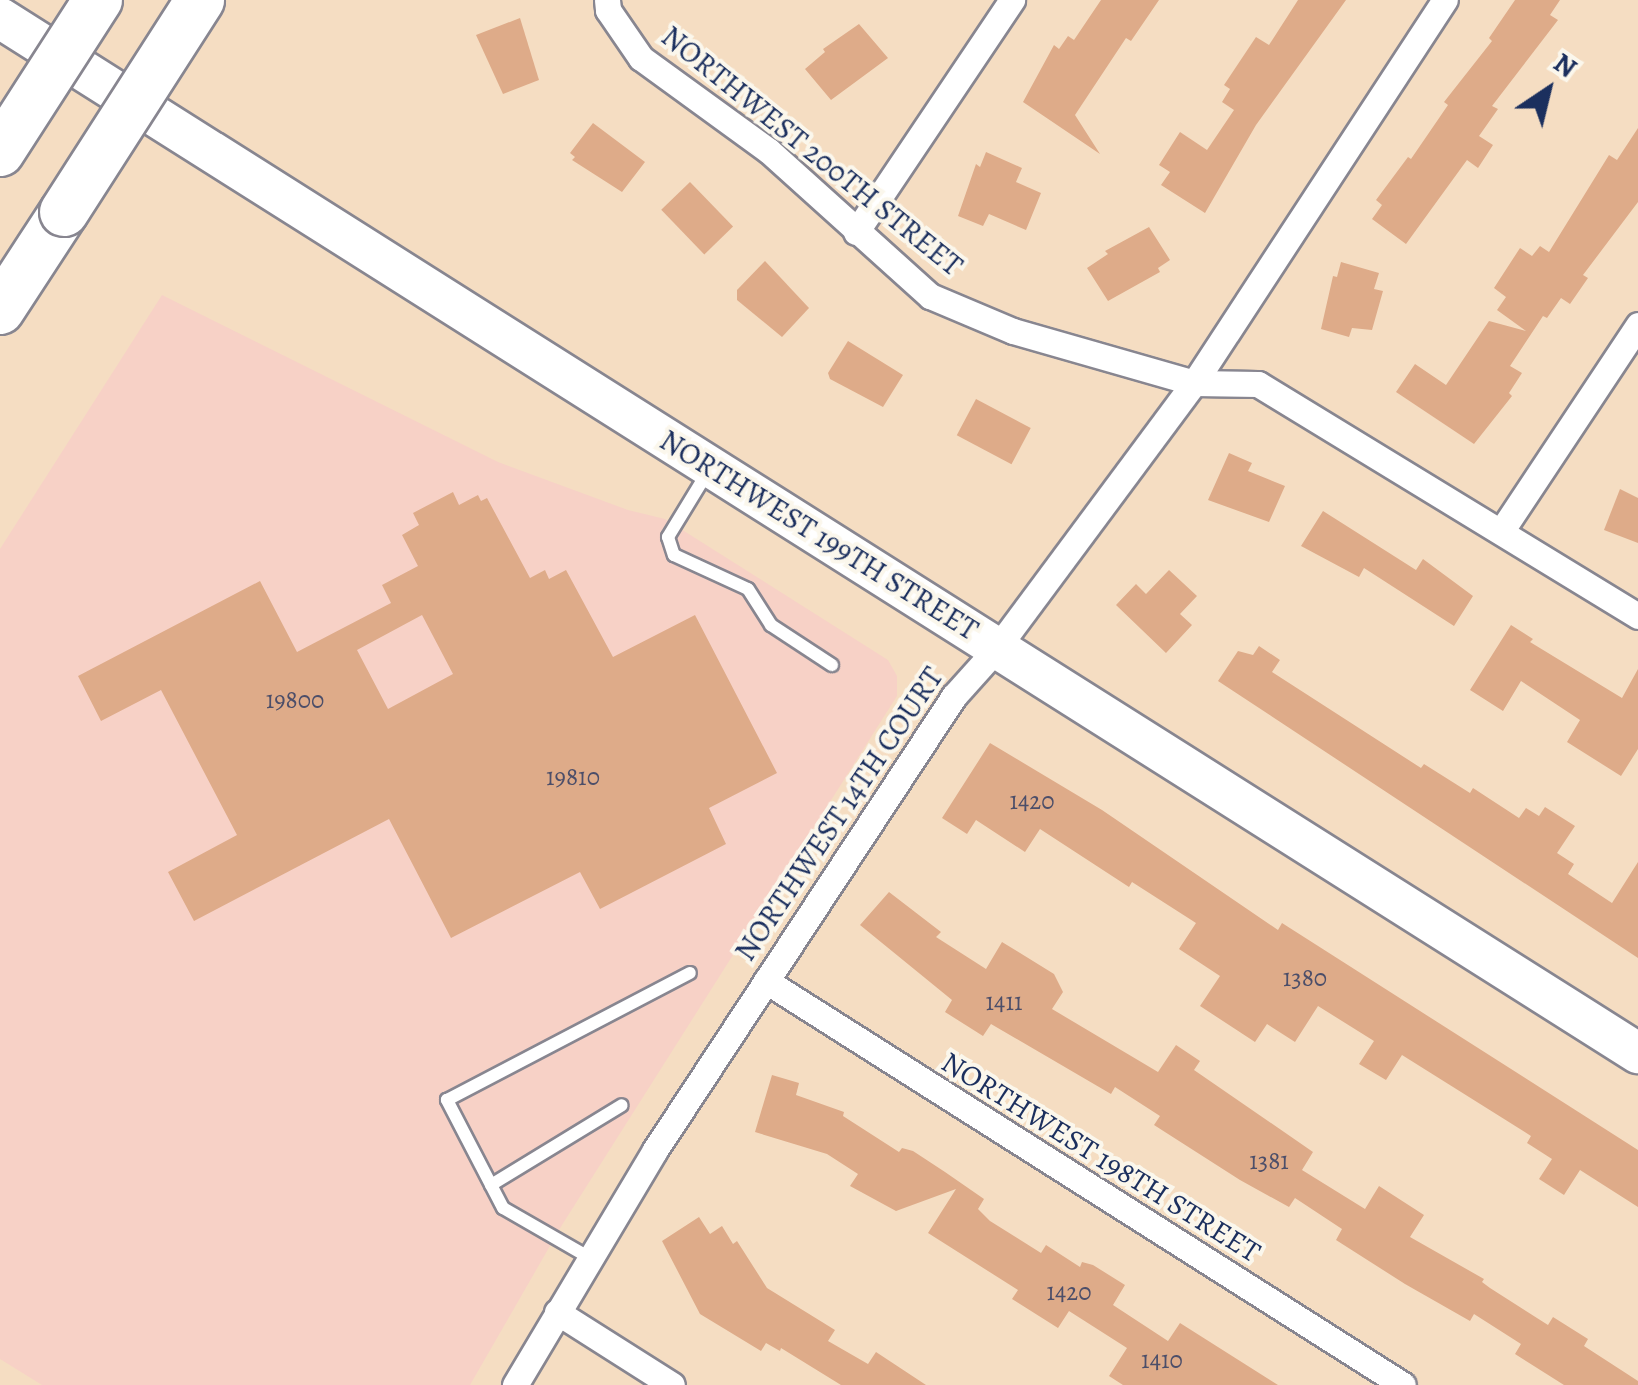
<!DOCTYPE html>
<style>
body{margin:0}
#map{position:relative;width:1638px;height:1385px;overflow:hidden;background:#f5ddc2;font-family:Alegreya,serif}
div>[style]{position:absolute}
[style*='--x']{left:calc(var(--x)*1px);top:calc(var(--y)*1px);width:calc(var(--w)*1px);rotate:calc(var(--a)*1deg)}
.built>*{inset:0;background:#f7d1c6}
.building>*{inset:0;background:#deab89;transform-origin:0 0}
.roads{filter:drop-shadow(2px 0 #888690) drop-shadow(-2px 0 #888690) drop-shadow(0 2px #888690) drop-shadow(0 -2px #888690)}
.service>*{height:12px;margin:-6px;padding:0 6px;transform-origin:6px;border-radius:6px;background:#fff}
.minor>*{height:25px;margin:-12.5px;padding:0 12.5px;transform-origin:12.5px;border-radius:12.5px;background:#fff}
.primary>*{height:40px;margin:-20px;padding:0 20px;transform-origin:20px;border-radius:20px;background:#fff}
.motorway>*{height:48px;margin:-24px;padding:0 24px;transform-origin:24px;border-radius:24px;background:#fff}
.bridges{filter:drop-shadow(2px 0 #888690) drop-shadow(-2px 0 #888690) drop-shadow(0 2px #888690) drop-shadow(0 -2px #888690)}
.motorway-bridge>*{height:48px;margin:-24px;padding:0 24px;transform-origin:24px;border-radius:24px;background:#fff}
span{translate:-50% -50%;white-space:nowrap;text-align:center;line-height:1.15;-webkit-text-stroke:8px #fbf7ec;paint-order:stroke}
.number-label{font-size:25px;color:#4c4e69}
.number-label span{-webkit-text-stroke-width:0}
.street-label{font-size:30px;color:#1b2f5e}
.north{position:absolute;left:1498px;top:40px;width:100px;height:100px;-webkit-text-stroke:8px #fbf7ec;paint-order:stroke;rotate:35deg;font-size:28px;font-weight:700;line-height:40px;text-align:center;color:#1b2f5e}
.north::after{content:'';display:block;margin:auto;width:35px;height:45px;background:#1b2f5e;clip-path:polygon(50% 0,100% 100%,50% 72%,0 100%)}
</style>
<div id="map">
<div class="built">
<div style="clip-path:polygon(162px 295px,498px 462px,628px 510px,665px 519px,888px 660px,897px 676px,897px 696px,562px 1225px,470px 1385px,42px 1385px,0 1359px,0 549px)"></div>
</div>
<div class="building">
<div style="clip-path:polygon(1101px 0,1159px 0,1131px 41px,1126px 38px,1075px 115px,1100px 154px,1023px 102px,1054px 45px,1059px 49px,1068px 36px,1074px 40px)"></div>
<div style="clip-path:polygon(1298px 0,1346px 0,1256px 125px,1205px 213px,1161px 185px,1170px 172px,1159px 165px,1180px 132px,1207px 150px,1234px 110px,1222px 102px,1230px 89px,1224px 85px,1256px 37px,1269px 45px)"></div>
<div style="clip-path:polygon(1515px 0,1560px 0,1550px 15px,1558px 20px,1492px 106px,1498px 109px,1479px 136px,1493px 145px,1478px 168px,1467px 160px,1406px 244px,1372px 219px,1382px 205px,1376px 200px,1408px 157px,1411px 159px,1448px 105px,1444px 102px,1492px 41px,1489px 38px)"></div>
<div style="clip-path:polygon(520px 18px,539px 80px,503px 94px,476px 35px)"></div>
<div style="clip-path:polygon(859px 24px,888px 58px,831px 100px,805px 69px,825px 52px,823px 49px)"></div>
<div style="clip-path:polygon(593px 123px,645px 162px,622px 192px,572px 160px,575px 157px,570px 153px)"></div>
<div style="clip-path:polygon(1638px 128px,1638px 202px,1583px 275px,1588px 278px,1570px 304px,1561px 298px,1547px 318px,1543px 316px,1510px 366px,1522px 373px,1509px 393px,1512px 396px,1474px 444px,1396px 392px,1415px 364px,1446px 385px,1489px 321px,1526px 331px,1497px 310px,1506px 297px,1494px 288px,1520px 248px,1532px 256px,1540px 246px,1549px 252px,1609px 155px,1617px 160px)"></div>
<div style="clip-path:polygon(986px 152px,1022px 168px,1016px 182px,1041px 193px,1026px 230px,989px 214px,983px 226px,958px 216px,976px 164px,980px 167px)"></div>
<div style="left:690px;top:182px;width:62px;height:40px;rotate:46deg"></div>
<div style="clip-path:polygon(1149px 227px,1170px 260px,1158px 268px,1160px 272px,1108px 301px,1087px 268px,1108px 254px,1105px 251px)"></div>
<div style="clip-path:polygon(765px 261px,809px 308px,782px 337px,737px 300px,737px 290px)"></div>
<div style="clip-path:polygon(1341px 262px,1379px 273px,1374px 289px,1383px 291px,1372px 330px,1352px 328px,1349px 337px,1321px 329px,1333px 276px,1337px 277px)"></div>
<div style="clip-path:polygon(848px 341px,903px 375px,883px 407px,830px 379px,828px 373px)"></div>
<div style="left:976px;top:399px;width:62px;height:41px;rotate:28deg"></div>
<div style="clip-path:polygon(1229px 453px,1252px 463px,1248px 471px,1285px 486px,1269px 522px,1208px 500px)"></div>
<div style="clip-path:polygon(1620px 489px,1638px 498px,1638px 543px,1604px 530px)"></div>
<div style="clip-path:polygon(evenodd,453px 492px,459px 505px,478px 495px,481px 501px,487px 498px,530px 578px,545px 570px,549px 579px,566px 570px,613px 657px,695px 615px,777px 773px,709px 808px,726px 844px,600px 909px,580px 872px,451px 938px,389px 819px,194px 921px,168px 872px,237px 835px,161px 690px,101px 721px,78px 676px,260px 581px,297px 652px,391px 603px,382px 585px,418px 566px,402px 535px,419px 525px,413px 513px,453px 492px,422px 615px,453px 674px,388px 709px,357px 650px,422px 615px)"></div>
<div style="clip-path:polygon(1323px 511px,1416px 570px,1423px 559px,1473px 596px,1454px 626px,1364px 568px,1359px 577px,1301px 546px)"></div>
<div style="clip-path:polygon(1169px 570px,1197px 596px,1180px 614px,1192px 625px,1166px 653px,1116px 605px,1136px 584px,1146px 594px)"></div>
<div style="clip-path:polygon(1511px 625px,1533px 639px,1530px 642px,1622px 698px,1638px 669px,1638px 749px,1621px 776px,1567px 742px,1580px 720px,1521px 681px,1503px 711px,1470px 690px)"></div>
<div style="clip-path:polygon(1259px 646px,1280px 660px,1272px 672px,1421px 768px,1424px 764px,1470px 793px,1473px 788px,1519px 818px,1526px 808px,1539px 816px,1545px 807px,1575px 826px,1557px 853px,1574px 864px,1568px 874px,1612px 903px,1638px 862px,1638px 958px,1218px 681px,1238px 651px,1253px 655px)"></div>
<div style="clip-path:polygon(990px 743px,1102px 810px,1278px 930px,1282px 923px,1638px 1150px,1638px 1207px,1580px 1170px,1564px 1195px,1539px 1179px,1552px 1159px,1527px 1143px,1531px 1136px,1402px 1055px,1386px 1080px,1359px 1064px,1374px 1041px,1318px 1006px,1295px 1042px,1267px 1024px,1255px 1042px,1200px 1006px,1220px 976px,1179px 949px,1196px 923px,1132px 882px,1129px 887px,1040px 829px,1025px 852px,976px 820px,967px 834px,942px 818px)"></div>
<div style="clip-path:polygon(889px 892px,941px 932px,936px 937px,986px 969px,1002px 942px,1054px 974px,1063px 992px,1052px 1009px,1158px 1072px,1176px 1045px,1200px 1061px,1194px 1070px,1313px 1152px,1302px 1170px,1365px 1209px,1379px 1186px,1424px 1215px,1410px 1237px,1484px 1279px,1482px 1282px,1490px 1288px,1548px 1325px,1553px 1317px,1588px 1339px,1584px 1346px,1638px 1381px,1638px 1385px,1564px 1385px,1515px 1354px,1521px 1344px,1474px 1314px,1470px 1321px,1405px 1284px,1336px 1240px,1342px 1229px,1295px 1198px,1289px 1207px,1240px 1180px,1154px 1125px,1160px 1116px,1115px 1087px,1111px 1094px,991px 1024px,983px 1036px,945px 1012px,952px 1000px,860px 925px)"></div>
<div style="clip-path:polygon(772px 1075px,799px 1083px,796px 1095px,844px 1112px,843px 1116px,899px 1152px,902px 1148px,913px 1151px,945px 1172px,984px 1199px,978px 1209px,990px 1221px,1041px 1253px,1046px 1245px,1080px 1267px,1082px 1262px,1093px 1265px,1125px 1285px,1113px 1305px,1168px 1341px,1180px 1323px,1278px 1385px,1123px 1385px,1109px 1376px,1127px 1348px,1069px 1311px,1058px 1328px,1012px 1299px,1018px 1290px,928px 1233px,956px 1189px,896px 1211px,850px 1186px,858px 1174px,827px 1154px,755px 1132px)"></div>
<div style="clip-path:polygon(699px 1217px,710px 1234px,722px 1226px,733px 1244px,737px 1241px,767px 1288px,835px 1330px,828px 1341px,868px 1364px,876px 1352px,926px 1385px,841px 1385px,781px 1348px,780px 1351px,766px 1343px,761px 1351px,700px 1314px,662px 1241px)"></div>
</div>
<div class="roads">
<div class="service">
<div style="--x:707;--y:473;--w:75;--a:121.4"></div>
<div style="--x:668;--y:537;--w:19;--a:72"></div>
<div style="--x:674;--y:555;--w:81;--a:24.7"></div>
<div style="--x:748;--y:589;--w:43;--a:57.4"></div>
<div style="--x:771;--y:625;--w:73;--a:33.3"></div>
<div style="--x:491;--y:1185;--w:153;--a:-31.4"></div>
<div style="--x:590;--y:1258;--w:100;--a:-150.1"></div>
<div style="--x:503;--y:1208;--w:122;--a:-117.4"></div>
<div style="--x:447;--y:1100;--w:274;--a:-27.6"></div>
</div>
<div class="minor">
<div style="--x:607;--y:0;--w:10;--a:84"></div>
<div style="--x:608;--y:10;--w:58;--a:55.5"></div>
<div style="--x:641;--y:58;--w:158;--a:36"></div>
<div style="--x:769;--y:151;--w:217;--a:42"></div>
<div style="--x:930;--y:296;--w:90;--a:22.9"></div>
<div style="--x:1013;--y:331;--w:188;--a:16"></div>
<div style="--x:1194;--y:383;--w:64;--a:0.9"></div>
<div style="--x:1258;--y:384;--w:445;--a:31.4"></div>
<div style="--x:856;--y:232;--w:280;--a:-56.1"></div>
<div style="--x:1502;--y:530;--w:246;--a:-56.4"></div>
<div style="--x:766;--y:981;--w:754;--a:32.38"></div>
<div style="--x:557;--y:1312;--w:136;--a:32.4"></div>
<div style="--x:515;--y:1385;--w:274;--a:-59.2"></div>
<div style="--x:655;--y:1150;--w:544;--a:-56.63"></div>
<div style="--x:954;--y:696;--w:64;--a:-48.1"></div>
<div style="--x:997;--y:648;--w:330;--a:-53.4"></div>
<div style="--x:1194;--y:383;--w:458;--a:-56.8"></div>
</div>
<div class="primary">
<div style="--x:0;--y:18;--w:1938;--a:32.29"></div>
</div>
<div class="motorway">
<div style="--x:0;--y:310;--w:117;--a:-56.9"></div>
</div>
</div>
<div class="bridges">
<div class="motorway-bridge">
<div style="--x:0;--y:152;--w:181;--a:-57.2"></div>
<div style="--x:64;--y:212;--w:252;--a:-57.3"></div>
</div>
</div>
<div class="number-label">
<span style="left:295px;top:700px">19800</span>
<span style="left:573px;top:777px">19810</span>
<span style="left:1032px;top:801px">1420</span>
<span style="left:1305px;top:978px">1380</span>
<span style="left:1004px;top:1002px">1411</span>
<span style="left:1269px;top:1161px">1381</span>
<span style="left:1069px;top:1292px">1420</span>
<span style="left:1162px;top:1360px">1410</span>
</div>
<div class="street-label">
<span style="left:812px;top:151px;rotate:39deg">NORTHWEST 200TH STREET</span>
<span style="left:819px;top:535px;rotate:32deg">NORTHWEST 199TH STREET</span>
<span style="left:839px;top:814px;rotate:-56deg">NORTHWEST 14TH COURT</span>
<span style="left:1101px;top:1157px;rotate:32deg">NORTHWEST 198TH STREET</span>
</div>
<div class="north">N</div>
</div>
